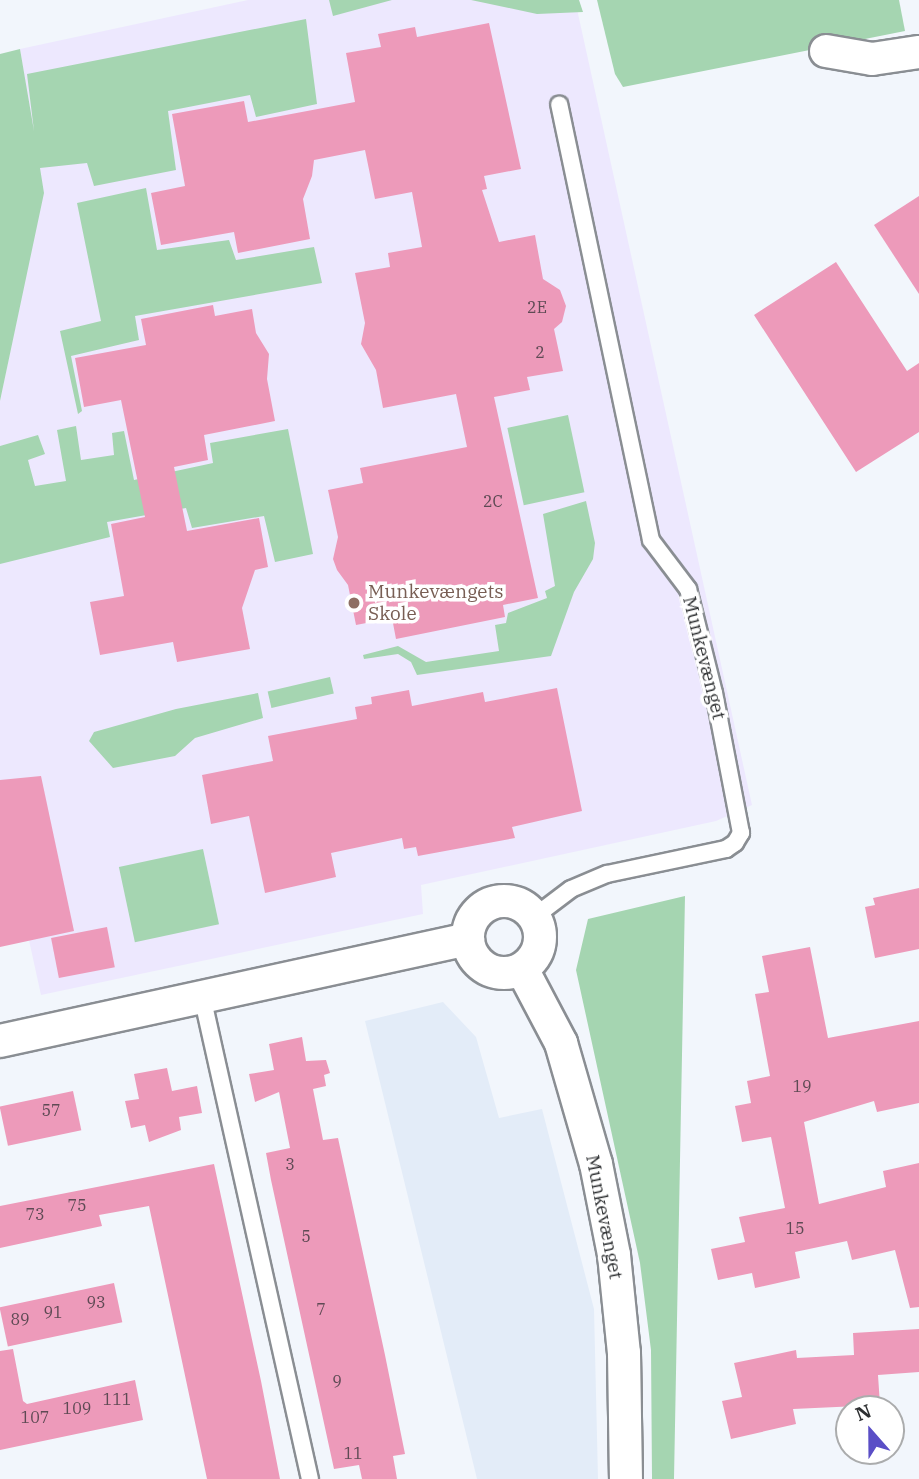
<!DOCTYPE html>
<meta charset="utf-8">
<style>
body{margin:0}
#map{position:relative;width:919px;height:1479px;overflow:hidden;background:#f2f6fc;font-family:"IBM Plex Serif",serif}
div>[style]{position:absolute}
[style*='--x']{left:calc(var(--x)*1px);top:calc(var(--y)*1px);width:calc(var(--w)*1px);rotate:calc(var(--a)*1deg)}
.built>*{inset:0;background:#e3ecf8}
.education>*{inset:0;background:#ede8fe}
.green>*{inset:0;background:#a5d5b1;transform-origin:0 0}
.building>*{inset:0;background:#ed9aba;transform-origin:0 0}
.roads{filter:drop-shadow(2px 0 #8a8e93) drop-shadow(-2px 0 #8a8e93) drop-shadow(0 2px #8a8e93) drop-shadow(0 -2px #8a8e93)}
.service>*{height:16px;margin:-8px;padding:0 8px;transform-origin:8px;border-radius:8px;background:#fff}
.minor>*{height:32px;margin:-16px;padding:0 16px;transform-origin:16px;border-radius:16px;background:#fff}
.minor>.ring{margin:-16px;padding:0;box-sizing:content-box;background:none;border:32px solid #fff;border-radius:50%}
.dots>*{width:19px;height:19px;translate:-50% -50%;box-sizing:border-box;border:4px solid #fff;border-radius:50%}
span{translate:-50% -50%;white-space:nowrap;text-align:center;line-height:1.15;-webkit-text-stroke:7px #fff;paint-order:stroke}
.number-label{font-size:16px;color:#5e4a54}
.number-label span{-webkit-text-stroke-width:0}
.education-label{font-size:19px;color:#785e54}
.left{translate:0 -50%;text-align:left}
.street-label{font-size:19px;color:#2e3032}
.north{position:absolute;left:835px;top:1395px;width:70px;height:70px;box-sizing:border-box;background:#fff;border:2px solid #abacad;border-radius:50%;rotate:339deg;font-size:19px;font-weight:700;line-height:28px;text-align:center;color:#2e3032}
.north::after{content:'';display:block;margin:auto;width:24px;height:32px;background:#5a4ec6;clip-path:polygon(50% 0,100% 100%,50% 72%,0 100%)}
</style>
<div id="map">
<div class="built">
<div style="clip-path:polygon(443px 1002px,476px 1037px,499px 1118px,542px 1109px,594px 1309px,598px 1479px,477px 1479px,365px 1021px)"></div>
</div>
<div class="education">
<div style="clip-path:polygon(248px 0,575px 0,752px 805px,716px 821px,421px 885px,423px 914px,41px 995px,0 808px,0 401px,43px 193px,20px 49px)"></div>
</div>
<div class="green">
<div style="clip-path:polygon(329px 0,392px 0,333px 16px)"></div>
<div style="clip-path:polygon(471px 0,579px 0,583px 12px,537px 14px)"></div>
<div style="clip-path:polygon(597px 0,899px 0,905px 31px,623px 87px,615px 74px)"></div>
<div style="clip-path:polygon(306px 19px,317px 104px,256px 117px,250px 95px,168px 111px,176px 170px,94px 186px,87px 163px,40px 168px,44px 193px,0 401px,0 54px,20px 49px,34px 131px,27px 74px)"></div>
<div style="clip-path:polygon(146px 188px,157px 250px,229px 240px,236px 260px,314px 247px,322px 283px,135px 316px,139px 340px,71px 356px,82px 411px,78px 414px,60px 331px,101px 321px,77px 203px)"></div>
<div style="left:568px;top:415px;width:79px;height:62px;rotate:78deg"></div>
<div style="clip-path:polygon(76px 426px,81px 460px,114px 455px,112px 433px,124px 431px,134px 480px,213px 463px,210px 443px,288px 429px,313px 554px,275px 562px,264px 516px,192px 528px,186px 508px,107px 522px,110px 537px,0 564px,0 446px,38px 435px,45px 454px,28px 460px,35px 486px,66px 481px,57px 430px)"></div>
<div style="clip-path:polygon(586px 501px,595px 543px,593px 559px,574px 592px,551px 656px,417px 675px,411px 662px,398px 654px,364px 659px,363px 655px,398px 646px,426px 662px,499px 651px,495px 625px,506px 623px,508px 613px,547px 598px,545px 591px,555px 586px,543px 514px)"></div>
<div style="left:330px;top:677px;width:17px;height:64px;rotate:77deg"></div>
<div style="clip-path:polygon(258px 693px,263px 718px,195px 738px,175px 756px,113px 768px,89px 741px,94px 732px,176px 709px)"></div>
<div style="left:203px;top:849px;width:77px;height:86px;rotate:78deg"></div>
<div style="clip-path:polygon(685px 896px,674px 1479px,652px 1479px,651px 1350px,640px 1263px,576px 970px,588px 919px)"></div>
</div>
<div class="building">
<div style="clip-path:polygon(489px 23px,521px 169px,484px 176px,487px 189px,482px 190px,499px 242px,535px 235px,543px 279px,560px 290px,566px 306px,562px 322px,554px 329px,563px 371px,527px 377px,530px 390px,494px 397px,538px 598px,503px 605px,505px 617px,396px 639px,392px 618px,356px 625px,348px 585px,337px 570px,333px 559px,338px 537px,328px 490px,363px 483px,360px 468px,467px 447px,456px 394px,383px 408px,376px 370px,361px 344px,365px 323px,355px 273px,390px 267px,388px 253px,422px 247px,412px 192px,375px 199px,365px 150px,314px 160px,312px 176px,303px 199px,310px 239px,238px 253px,234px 232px,161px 245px,151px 193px,185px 186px,172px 114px,244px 101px,248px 122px,355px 102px,346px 53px,381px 47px,378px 34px,415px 27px,417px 37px)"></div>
<div style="clip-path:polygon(919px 196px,919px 294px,874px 225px)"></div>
<div style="clip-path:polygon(836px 262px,907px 371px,919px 363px,919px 432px,856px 472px,754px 315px)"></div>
<div style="clip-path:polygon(213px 305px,215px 316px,252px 309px,256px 333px,269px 354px,267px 379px,275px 421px,204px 435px,208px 460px,174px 467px,187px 531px,259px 518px,268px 567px,255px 570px,242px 608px,250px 649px,177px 662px,173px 642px,100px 655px,90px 602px,124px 596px,111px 524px,145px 517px,121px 400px,84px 407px,75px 358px,146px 345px,141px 319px)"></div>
<div style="clip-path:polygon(557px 688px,582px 811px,512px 827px,515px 838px,418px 856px,416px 847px,404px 849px,402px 838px,331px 853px,336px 877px,265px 893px,249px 816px,211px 824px,202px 775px,273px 761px,268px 736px,357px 719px,355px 707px,372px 704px,371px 697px,409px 690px,412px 706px,483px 692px,485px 702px)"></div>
<div style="clip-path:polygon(41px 776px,74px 931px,0 947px,0 780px)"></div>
<div style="clip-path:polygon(919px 888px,919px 949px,875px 958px,865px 907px,875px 905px,873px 898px)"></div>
<div style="left:107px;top:927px;width:41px;height:57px;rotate:79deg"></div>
<div style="clip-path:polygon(810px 947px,828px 1038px,919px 1021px,919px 1103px,877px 1112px,874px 1101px,804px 1122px,819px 1204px,886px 1187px,883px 1171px,919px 1163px,919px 1307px,910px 1308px,895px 1250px,852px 1260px,847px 1241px,795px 1252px,800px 1278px,755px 1288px,752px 1273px,718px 1280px,711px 1249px,745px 1242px,739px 1217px,785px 1208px,771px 1137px,742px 1142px,735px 1106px,751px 1103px,747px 1081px,770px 1076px,755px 994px,769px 992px,762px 956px)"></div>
<div style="clip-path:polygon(302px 1037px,306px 1061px,326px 1060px,330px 1073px,324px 1075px,326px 1086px,313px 1089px,323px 1140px,338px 1138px,385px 1355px,405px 1454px,393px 1456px,397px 1479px,362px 1479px,359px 1465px,334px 1469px,271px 1180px,266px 1153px,290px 1148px,279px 1092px,255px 1102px,249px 1074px,274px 1070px,269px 1044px)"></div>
<div style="clip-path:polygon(167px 1068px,172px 1091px,197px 1086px,202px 1113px,179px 1117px,181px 1130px,149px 1142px,145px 1125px,131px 1128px,125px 1101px,139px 1099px,134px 1074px)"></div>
<div style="left:73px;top:1091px;width:40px;height:75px;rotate:78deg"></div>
<div style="clip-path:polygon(214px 1164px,261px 1381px,280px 1479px,207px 1479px,149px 1206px,99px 1215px,102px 1226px,0 1248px,0 1206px)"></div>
<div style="left:114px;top:1283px;width:40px;height:117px;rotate:78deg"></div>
<div style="clip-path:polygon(919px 1329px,919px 1372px,878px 1375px,880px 1405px,793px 1409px,796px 1424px,731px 1439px,722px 1401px,742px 1397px,734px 1363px,796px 1350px,797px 1358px,854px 1355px,853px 1333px)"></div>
<div style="clip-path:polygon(13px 1349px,23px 1401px,27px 1404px,135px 1380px,143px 1420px,0 1450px,0 1351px)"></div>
</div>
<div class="roads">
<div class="service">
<div style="--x:534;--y:917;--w:46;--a:-37.1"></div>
<div style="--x:571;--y:889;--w:39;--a:-23"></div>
<div style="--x:607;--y:874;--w:122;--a:-11.9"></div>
<div style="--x:726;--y:849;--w:11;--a:-34"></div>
<div style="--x:735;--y:843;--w:12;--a:-59"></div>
<div style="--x:741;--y:833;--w:143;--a:-100.9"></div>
<div style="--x:714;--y:693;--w:107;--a:-104"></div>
<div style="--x:688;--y:589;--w:61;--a:-127.1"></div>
<div style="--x:651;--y:540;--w:445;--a:-101.9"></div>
<div style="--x:202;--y:996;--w:495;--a:77.4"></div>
</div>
<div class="minor">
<div style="--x:826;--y:51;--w:47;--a:9.9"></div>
<div style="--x:872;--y:59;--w:48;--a:-8.5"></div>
<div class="ring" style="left:468px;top:901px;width:40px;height:40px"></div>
<div style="--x:522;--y:969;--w:84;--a:62.2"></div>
<div style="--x:561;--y:1043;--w:126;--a:73.9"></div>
<div style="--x:596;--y:1164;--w:93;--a:78.8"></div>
<div style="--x:614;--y:1255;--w:99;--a:84.2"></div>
<div style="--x:624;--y:1353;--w:126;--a:89.1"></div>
<div style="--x:0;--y:1041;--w:479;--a:-12.3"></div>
</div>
</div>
<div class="dots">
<div style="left:354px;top:603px;background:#8d6e63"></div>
</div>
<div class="number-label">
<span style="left:537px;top:307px">2E</span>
<span style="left:540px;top:352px">2</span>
<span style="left:493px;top:501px">2C</span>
<span style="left:802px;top:1086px">19</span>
<span style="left:51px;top:1110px">57</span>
<span style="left:290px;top:1164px">3</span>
<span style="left:77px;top:1205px">75</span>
<span style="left:35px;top:1214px">73</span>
<span style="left:795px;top:1228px">15</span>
<span style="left:306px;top:1236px">5</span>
<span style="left:96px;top:1302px">93</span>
<span style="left:321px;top:1309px">7</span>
<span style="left:53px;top:1312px">91</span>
<span style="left:20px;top:1319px">89</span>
<span style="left:337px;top:1381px">9</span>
<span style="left:117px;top:1399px">111</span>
<span style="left:77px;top:1408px">109</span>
<span style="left:35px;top:1417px">107</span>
<span style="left:353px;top:1453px">11</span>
</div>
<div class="education-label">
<span class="left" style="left:368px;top:603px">Munkevængets<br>Skole</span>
</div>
<div class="street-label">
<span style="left:704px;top:658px;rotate:76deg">Munkevænget</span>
<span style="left:604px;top:1217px;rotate:79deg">Munkevænget</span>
</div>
<div class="north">N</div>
</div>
